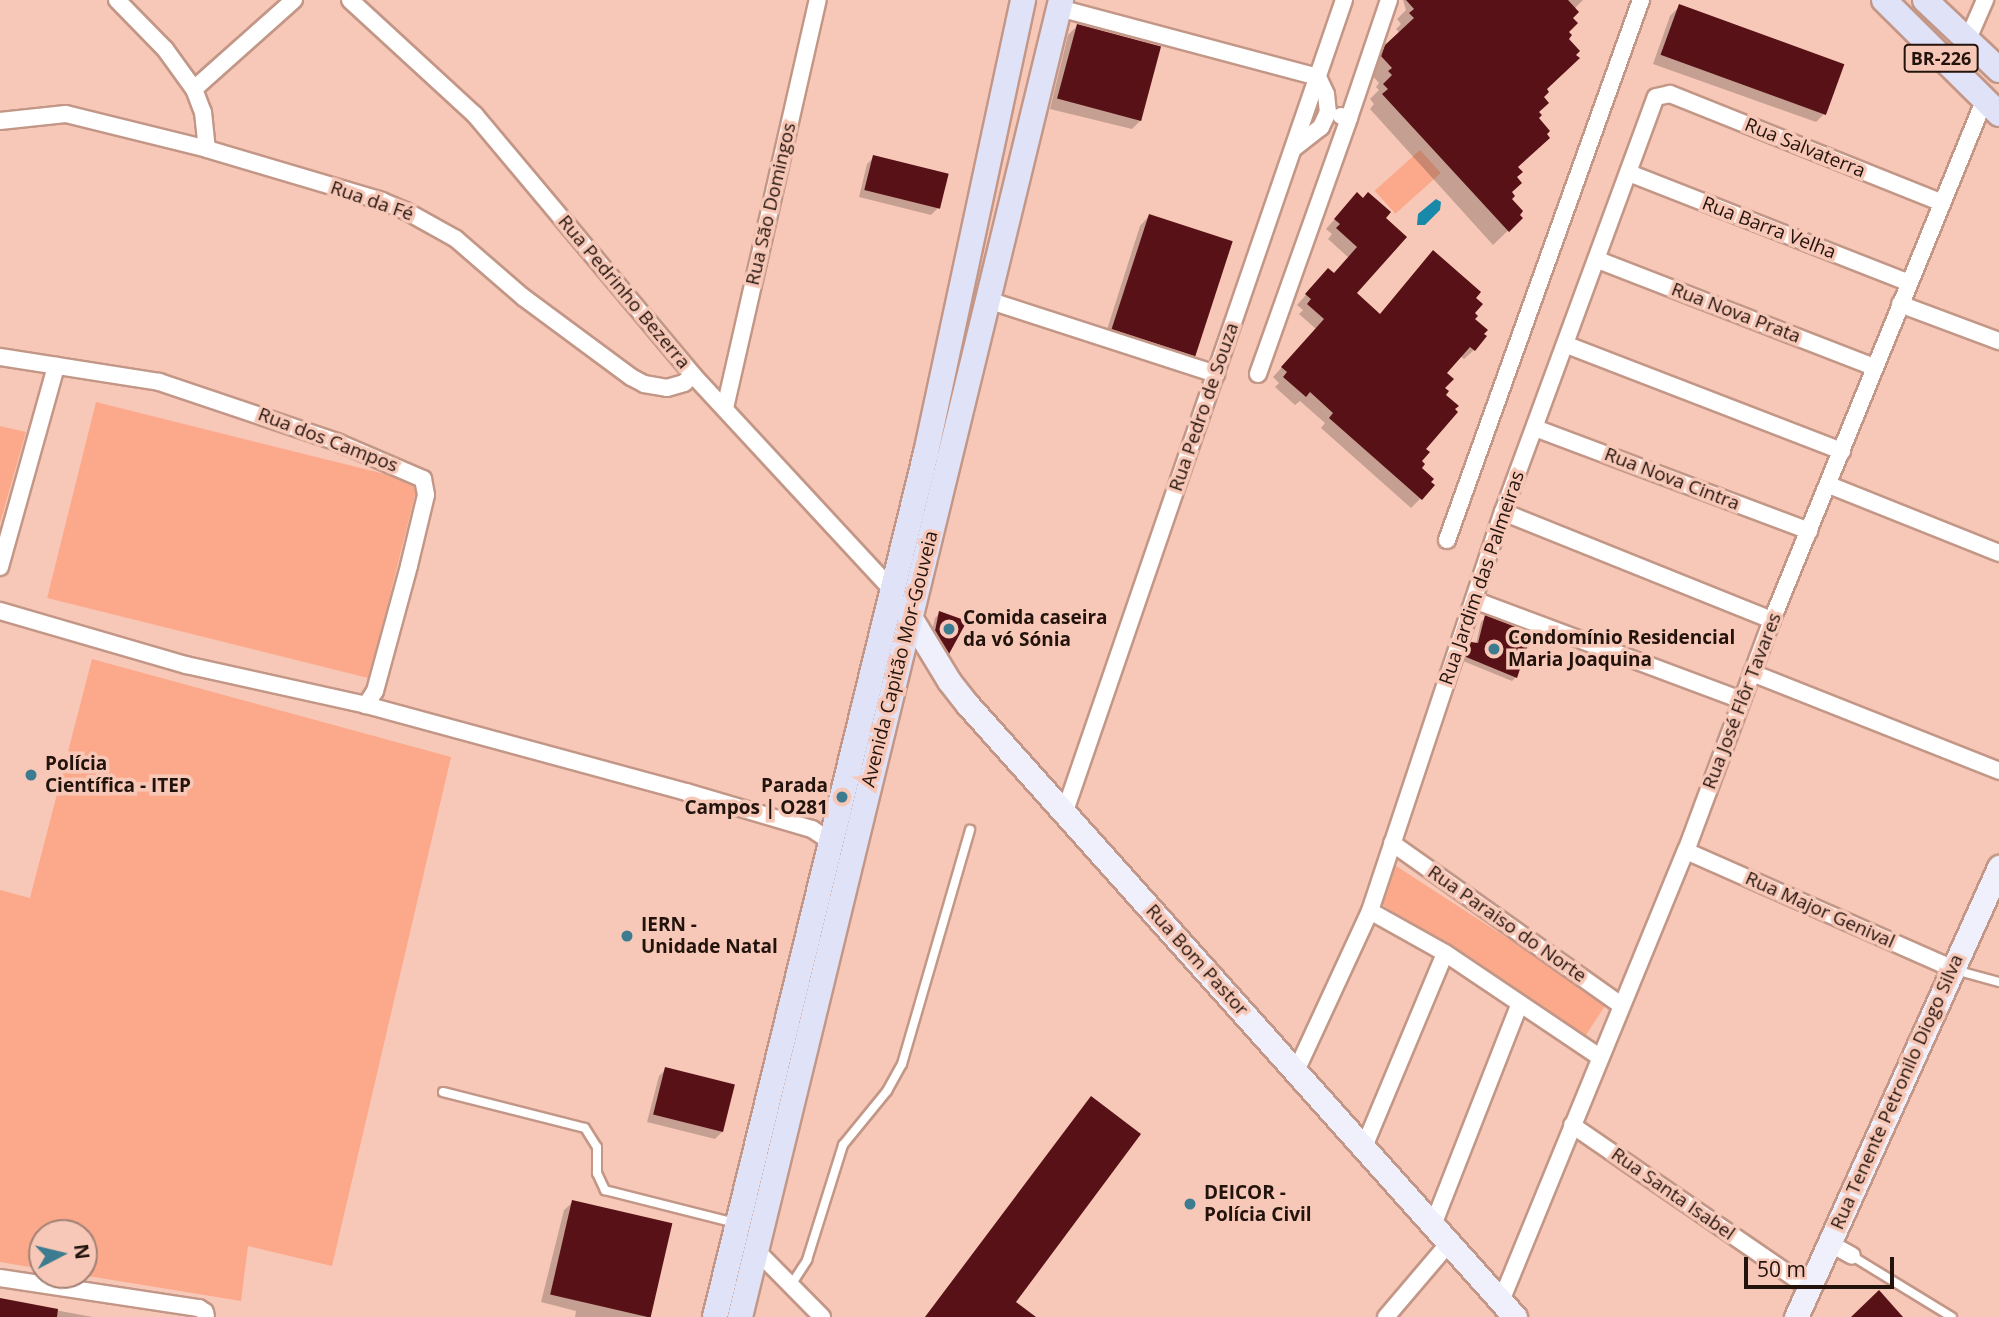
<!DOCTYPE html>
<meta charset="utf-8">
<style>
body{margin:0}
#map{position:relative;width:1999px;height:1317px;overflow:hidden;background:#f7c8b7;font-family:"Open Sans",sans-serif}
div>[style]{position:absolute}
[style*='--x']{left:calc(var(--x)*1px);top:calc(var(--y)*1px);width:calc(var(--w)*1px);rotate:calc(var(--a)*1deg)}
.green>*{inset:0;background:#fba98a;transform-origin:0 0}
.water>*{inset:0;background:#1889a8}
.shadow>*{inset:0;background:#0003}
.building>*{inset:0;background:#581116;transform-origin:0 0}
.roads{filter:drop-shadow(2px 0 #c39787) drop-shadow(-2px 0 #c39787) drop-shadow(0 2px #c39787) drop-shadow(0 -2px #c39787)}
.lane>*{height:8px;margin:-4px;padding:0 4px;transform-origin:4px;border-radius:4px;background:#fff}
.street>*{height:16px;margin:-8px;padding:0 8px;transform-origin:8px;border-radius:8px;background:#fff}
.secondary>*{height:23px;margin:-11.5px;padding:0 11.5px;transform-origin:11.5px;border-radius:11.5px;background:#eff0fb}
.primary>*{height:24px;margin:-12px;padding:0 12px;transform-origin:12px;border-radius:12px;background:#e0e2f7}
.dots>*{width:19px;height:19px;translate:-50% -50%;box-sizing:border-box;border:4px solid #f7c8b7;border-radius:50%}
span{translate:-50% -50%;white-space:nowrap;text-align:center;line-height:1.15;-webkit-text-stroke:7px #f7c8b7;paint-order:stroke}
.shield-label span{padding:2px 5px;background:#f7c8b7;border:2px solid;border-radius:5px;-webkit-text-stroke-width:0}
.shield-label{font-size:18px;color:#23130d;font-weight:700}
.street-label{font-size:19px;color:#23130d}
.poi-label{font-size:19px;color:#23130d;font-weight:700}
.left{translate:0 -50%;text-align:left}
.right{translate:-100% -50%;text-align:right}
.north{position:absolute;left:28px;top:1219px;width:70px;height:70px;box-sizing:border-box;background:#f7c8b7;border:2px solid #a28073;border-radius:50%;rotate:83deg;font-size:19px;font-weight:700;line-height:28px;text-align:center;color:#23130d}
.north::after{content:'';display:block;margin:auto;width:24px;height:32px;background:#3c7b90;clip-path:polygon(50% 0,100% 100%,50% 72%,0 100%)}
.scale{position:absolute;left:1744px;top:1257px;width:150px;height:32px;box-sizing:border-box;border:4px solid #23130d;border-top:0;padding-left:9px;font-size:21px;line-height:24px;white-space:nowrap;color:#23130d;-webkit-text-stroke:5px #f7c8b7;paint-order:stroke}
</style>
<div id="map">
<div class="green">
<div style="left:1420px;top:150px;width:31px;height:61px;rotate:48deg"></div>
<div style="left:96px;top:402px;width:332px;height:202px;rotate:14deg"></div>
<div style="clip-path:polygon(0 426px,26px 432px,0 523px)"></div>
<div style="clip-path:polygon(92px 659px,451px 757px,332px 1266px,248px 1246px,241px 1301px,82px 1275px,84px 1233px,42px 1233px,42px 1269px,0 1262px,0 890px,30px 898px)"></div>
<div style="left:1393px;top:864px;width:255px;height:40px;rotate:33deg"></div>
</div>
<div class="water">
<div style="clip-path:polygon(1436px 199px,1441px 202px,1440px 210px,1425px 225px,1417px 225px,1418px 214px)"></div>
</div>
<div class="shadow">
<div style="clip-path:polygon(1403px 0,1583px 0,1574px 9px,1516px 168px,1510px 199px,1521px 218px,1493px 245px,1370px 109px,1374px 104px,1370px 99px,1379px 90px,1376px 87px,1379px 83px,1368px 71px,1371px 62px,1400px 33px,1396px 29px,1401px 24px,1397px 19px,1406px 10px)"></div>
<div style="clip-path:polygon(1680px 6px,1826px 112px,1816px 122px,1653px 64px,1670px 16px)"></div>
<div style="clip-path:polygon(1077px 26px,1142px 119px,1132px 129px,1050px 109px,1068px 35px)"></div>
<div style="clip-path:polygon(874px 157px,938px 208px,931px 215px,859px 197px,867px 164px)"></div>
<div style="clip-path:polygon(1348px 204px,1384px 218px,1355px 293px,1379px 315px,1474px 298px,1474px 350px,1464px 359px,1460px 356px,1445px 373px,1443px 389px,1419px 462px,1421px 498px,1411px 508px,1321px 428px,1325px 423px,1300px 401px,1295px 405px,1275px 387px,1279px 383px,1273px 377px,1316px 329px,1299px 314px,1303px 310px,1297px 305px,1319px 280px,1333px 275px,1349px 258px,1328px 239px,1332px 234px,1326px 229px)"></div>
<div style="clip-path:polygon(1149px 216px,1195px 356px,1185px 365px,1104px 339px,1140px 226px)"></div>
<div style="clip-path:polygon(940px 613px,965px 622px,944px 656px,931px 636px,935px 618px)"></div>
<div style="clip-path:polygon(1486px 617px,1516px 677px,1512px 681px,1463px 661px,1467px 649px,1476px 644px,1481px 622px)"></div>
<div style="clip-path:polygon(666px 1069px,722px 1132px,715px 1139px,647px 1122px,659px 1076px)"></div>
<div style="clip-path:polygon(1091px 1098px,1013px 1302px,1033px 1317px,925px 1317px)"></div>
<div style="clip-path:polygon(573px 1202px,670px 1226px,648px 1317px,575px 1317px,576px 1311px,541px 1302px,564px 1210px)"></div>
<div style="clip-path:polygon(0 1300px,93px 1317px,0 1317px)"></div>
</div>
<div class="building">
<div style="clip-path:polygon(1406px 0,1568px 0,1579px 12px,1573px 18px,1578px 23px,1569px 32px,1572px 35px,1569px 39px,1580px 51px,1576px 55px,1580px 58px,1547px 89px,1549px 92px,1544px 97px,1549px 103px,1539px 112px,1542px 115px,1539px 118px,1550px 131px,1547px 134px,1550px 138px,1518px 167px,1523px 172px,1517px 177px,1522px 183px,1512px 192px,1515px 196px,1512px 199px,1523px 211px,1520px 215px,1523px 218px,1509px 232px,1382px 94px,1388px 89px,1383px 84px,1392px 75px,1388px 71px,1392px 68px,1381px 56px,1385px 45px,1414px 18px,1409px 13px,1414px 9px)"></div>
<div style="left:1679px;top:4px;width:176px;height:54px;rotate:20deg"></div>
<div style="left:1077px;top:24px;width:87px;height:77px;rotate:15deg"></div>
<div style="left:873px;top:155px;width:78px;height:36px;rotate:14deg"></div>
<div style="clip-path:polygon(1357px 192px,1363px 198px,1368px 192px,1391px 212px,1386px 218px,1407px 237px,1357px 293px,1380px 314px,1433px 250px,1481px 292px,1476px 298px,1483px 304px,1475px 313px,1478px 316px,1475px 319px,1488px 330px,1484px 334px,1487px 336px,1475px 351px,1470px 347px,1447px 373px,1454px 379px,1445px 388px,1449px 391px,1446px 395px,1459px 406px,1455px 409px,1458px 412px,1426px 449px,1430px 452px,1422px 461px,1425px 464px,1422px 468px,1434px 479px,1431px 482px,1435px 485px,1422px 500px,1329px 418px,1333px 413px,1310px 392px,1306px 397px,1283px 377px,1287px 372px,1281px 367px,1324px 319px,1307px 304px,1311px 299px,1305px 294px,1328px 268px,1334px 273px,1357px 247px,1336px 228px,1340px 224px,1334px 219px)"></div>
<div style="left:1149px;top:214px;width:88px;height:121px;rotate:18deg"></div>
<div style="clip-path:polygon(939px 611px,967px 621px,949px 654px,935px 631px)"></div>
<div style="clip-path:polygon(1485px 615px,1532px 633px,1517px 678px,1466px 657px,1471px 642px,1478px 643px)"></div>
<div style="left:665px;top:1067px;width:72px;height:49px;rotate:14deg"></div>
<div style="clip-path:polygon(1091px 1096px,1141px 1134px,1016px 1302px,1036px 1317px,925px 1317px)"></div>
<div style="left:572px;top:1200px;width:103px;height:97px;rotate:13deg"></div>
<div style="clip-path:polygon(1879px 1290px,1903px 1317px,1851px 1317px)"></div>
<div style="clip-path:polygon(0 1298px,58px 1309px,57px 1317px,0 1317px)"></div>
</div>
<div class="roads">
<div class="lane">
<div style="--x:1955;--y:970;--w:46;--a:15.3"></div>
<div style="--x:443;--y:1092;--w:146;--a:14.2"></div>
<div style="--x:585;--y:1128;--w:22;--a:58"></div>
<div style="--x:597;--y:1147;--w:26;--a:90"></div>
<div style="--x:597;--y:1173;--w:19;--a:65"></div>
<div style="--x:605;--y:1190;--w:134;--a:14.2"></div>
<div style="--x:1852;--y:1256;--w:117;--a:31.4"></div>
<div style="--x:791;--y:1285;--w:30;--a:-57"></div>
<div style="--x:807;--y:1260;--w:121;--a:-72.6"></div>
<div style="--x:843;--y:1145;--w:70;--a:-50.8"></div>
<div style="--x:887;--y:1091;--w:31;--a:-61"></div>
<div style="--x:902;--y:1064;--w:244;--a:-73.8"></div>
</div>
<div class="street">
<div style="--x:117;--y:0;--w:69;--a:45.6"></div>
<div style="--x:165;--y:49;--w:49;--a:54.1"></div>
<div style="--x:194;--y:89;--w:25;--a:69"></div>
<div style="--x:203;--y:112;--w:37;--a:84"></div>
<div style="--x:350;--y:0;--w:170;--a:42.6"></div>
<div style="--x:475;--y:115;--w:339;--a:50"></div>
<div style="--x:693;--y:375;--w:294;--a:47.2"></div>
<div style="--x:1059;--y:8;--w:268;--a:14.9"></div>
<div style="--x:1318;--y:77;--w:19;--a:65"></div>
<div style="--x:1326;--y:94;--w:18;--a:84"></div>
<div style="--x:1328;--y:112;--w:17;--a:115"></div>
<div style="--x:1321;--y:127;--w:34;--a:142"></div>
<div style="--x:1968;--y:39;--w:43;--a:-66.4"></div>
<div style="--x:194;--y:89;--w:134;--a:-41.7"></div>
<div style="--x:1341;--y:116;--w:8;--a:14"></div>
<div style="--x:1349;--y:118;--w:125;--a:-71.3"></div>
<div style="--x:0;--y:121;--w:66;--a:-6.1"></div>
<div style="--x:66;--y:114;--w:145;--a:13.9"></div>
<div style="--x:207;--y:149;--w:183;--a:16.5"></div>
<div style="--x:382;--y:201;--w:26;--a:23"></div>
<div style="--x:406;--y:211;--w:57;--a:29.2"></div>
<div style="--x:456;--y:239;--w:89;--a:40.9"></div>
<div style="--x:523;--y:297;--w:134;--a:36.5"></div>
<div style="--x:631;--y:377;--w:15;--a:28"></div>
<div style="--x:644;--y:384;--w:23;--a:10"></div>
<div style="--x:667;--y:388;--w:18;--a:-16"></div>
<div style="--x:684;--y:383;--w:12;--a:-42"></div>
<div style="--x:1629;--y:173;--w:301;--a:21.4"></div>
<div style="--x:1598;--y:260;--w:296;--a:21.2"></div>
<div style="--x:988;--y:300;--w:240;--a:18"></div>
<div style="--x:1900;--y:304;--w:106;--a:20.5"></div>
<div style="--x:1567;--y:345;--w:295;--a:21.1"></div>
<div style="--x:0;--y:357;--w:161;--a:8.9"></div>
<div style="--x:159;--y:382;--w:188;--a:18.6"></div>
<div style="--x:337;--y:442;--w:94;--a:23.3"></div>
<div style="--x:423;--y:479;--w:16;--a:79"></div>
<div style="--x:426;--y:495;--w:73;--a:103.5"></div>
<div style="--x:409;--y:566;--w:130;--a:105.2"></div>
<div style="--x:375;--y:691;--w:17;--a:123"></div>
<div style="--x:1258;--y:374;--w:272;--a:-70.4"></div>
<div style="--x:725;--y:408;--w:418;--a:-77.2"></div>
<div style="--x:1535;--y:428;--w:293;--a:20.6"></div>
<div style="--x:1829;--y:485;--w:183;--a:21.8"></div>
<div style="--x:1503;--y:512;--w:290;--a:21.9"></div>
<div style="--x:1447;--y:540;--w:574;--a:-70.24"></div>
<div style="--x:0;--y:567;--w:209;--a:-74.4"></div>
<div style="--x:1474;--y:600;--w:286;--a:20.5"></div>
<div style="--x:0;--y:611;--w:194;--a:16.2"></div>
<div style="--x:186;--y:665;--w:184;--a:12.5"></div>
<div style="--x:366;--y:705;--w:332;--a:15.2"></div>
<div style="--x:686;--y:792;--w:131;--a:16.4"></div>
<div style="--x:812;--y:829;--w:25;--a:34"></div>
<div style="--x:1752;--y:673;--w:266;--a:21.6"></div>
<div style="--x:1064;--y:814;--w:861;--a:-71.02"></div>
<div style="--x:1392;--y:843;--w:281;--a:35.3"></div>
<div style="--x:1686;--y:851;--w:292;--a:23.8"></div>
<div style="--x:1370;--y:911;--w:86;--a:29.2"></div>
<div style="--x:1445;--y:953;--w:187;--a:33.9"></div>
<div style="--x:1297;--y:1069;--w:174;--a:-65.2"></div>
<div style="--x:1370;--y:911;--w:421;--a:-71.6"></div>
<div style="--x:1503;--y:512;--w:442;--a:-69.8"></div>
<div style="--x:1656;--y:97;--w:14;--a:-12"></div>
<div style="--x:1670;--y:94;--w:291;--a:21.8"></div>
<div style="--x:1572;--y:1125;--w:288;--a:34.5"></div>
<div style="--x:1364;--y:1147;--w:210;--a:-67.3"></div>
<div style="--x:1433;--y:1225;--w:238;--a:-68.6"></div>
<div style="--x:1829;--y:1243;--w:26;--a:29"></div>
<div style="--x:756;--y:1250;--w:94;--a:45.4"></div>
<div style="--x:0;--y:1278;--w:201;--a:8.6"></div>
<div style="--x:199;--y:1308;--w:7;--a:34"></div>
<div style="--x:205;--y:1312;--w:5;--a:79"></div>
<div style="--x:1501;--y:1301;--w:487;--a:-67.7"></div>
<div style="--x:1686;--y:851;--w:246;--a:-69.6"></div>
<div style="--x:1772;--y:620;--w:561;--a:-67.78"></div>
<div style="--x:1386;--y:1317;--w:97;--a:-49.6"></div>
</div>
<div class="secondary">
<div style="--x:904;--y:607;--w:87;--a:58.7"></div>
<div style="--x:949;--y:681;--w:31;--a:52"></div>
<div style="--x:968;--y:705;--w:821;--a:48.21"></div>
<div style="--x:1796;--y:1317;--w:494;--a:-65.7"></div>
</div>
<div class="primary">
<div style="--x:1884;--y:0;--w:162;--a:44.7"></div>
<div style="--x:1925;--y:0;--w:102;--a:43.4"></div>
<div style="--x:715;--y:1317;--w:889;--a:-76.28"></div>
<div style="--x:926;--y:453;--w:463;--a:-77.9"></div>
<div style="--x:740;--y:1317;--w:1356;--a:-76.3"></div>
</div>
</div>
<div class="dots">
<div style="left:949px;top:629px;background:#3c7b90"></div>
<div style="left:1494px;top:649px;background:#3c7b90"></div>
<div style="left:31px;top:775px;background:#3c7b90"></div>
<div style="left:842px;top:797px;background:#3c7b90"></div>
<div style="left:627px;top:936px;background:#3c7b90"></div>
<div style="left:1190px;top:1204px;background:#3c7b90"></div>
</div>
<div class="shield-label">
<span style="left:1941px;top:58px">BR-226</span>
</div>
<div class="street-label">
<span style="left:1805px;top:148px;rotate:22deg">Rua Salvaterra</span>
<span style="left:372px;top:201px;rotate:19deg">Rua da Fé</span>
<span style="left:771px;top:204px;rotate:-77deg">Rua São Domingos</span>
<span style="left:1769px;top:228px;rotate:21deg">Rua Barra Velha</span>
<span style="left:624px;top:292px;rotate:50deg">Rua Pedrinho Bezerra</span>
<span style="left:1736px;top:313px;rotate:21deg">Rua Nova Prata</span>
<span style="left:1204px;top:407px;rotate:-71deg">Rua Pedro de Souza</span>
<span style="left:328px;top:440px;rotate:21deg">Rua dos Campos</span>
<span style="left:1672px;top:479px;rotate:21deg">Rua Nova Cintra</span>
<span style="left:1482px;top:578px;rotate:-71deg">Rua Jardim das Palmeiras</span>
<span style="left:900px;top:659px;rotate:-76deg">Avenida Capitão Mor-Gouveia</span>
<span style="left:1742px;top:701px;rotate:-69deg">Rua José Flôr Tavares</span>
<span style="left:1820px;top:910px;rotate:24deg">Rua Major Genival</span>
<span style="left:1507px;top:924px;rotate:35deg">Rua Paraiso do Norte</span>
<span style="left:1197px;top:960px;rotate:48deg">Rua Bom Pastor</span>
<span style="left:1897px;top:1092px;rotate:-66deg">Rua Tenente Petronilo Diogo Silva</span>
<span style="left:1673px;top:1194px;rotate:35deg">Rua Santa Isabel</span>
</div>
<div class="poi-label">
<span class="left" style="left:963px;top:629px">Comida caseira<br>da vó Sónia</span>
<span class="left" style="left:1508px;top:649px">Condomínio Residencial<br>Maria Joaquina</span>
<span class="left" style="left:45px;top:775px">Polícia<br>Científica - ITEP</span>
<span class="right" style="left:828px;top:797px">Parada<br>Campos | O281</span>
<span class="left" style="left:641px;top:936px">IERN -<br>Unidade Natal</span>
<span class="left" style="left:1204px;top:1204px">DEICOR -<br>Polícia Civil</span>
</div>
<div class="north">N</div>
<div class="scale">50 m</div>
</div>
